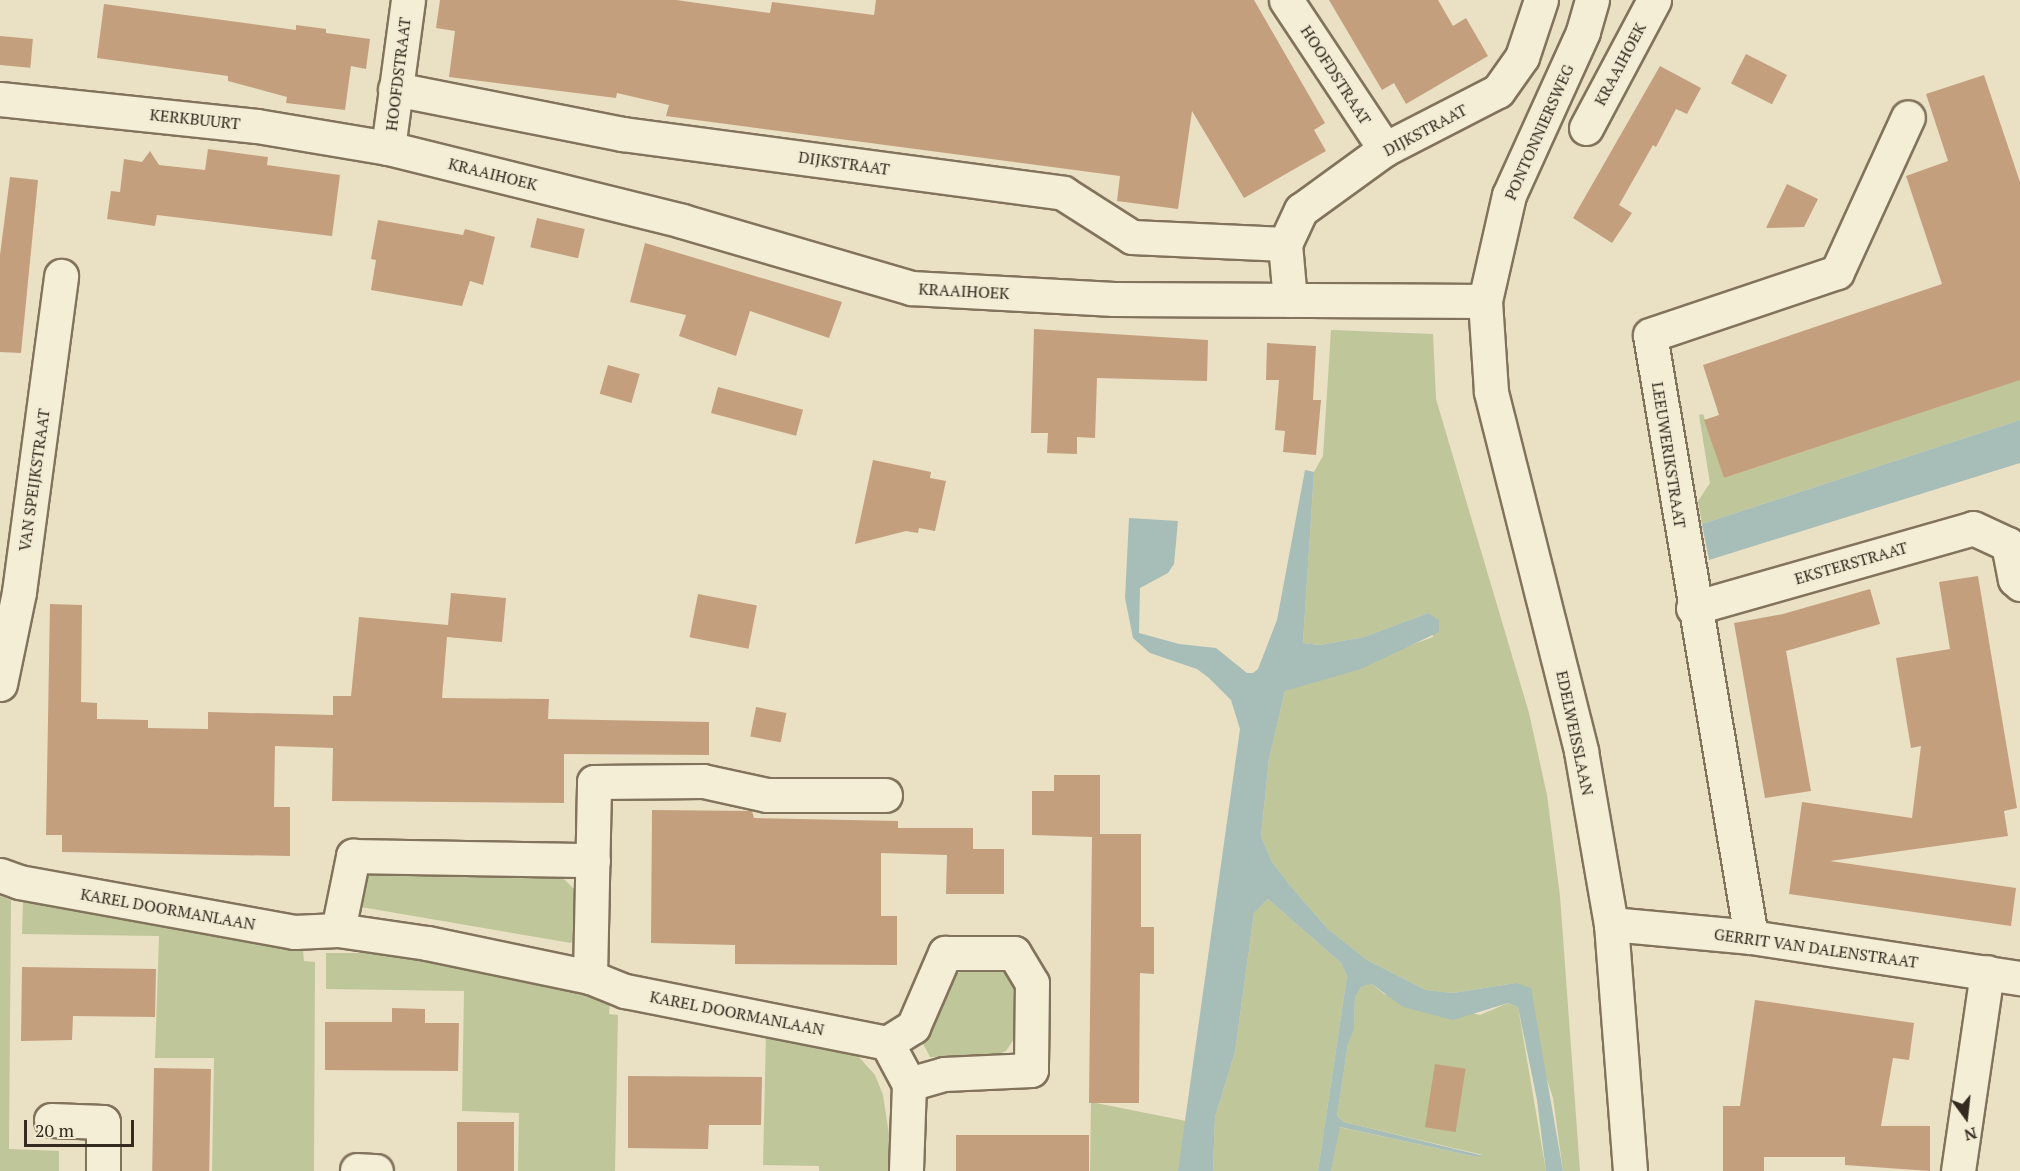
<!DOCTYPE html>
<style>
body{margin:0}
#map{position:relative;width:2020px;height:1171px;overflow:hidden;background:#eae0c4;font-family:"PT Serif",serif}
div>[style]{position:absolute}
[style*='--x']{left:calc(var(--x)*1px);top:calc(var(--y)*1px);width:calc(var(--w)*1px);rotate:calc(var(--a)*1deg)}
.green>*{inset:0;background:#bfc699}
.water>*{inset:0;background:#a6bdb8}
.building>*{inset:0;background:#c49f7e;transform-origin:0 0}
.roads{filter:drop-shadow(2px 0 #82735c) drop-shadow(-2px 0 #82735c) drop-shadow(0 2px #82735c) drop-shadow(0 -2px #82735c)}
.minor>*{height:33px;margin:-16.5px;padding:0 16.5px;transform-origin:16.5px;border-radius:16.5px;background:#f5eed7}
span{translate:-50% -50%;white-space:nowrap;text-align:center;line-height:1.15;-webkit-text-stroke:4.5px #f2ebd3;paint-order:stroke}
.street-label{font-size:16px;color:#342a1f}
.north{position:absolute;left:1936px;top:1087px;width:60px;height:60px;-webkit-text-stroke:4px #f2ebd3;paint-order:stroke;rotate:165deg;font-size:16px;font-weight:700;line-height:24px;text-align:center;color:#342a1f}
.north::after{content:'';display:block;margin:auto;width:21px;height:27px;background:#342a1f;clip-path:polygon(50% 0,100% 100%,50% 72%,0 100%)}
.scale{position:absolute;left:24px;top:1120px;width:110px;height:27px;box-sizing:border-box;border:3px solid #342a1f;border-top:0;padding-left:8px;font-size:18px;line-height:21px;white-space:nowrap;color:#342a1f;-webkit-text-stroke:4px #f2ebd3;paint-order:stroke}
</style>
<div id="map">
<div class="green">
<div style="clip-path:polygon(1331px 330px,1433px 334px,1436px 399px,1529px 713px,1547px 795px,1560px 896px,1580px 1171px,1563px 1171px,1553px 1098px,1516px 983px,1453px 993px,1426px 990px,1367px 960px,1328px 929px,1293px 889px,1272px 862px,1261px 836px,1269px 759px,1285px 691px,1433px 637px,1428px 613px,1364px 637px,1320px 645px,1303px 643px,1314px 472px,1323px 456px)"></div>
<div style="clip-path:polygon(2020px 363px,2020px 420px,1702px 524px,1698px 501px,1710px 483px,1699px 415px,1703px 414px,1724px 478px,2007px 384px)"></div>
<div style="clip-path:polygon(381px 873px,550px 874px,565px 880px,574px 889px,575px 936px,571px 943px,361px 907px,362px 883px,371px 875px)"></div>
<div style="clip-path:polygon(0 896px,11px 900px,9px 1149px,59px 1151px,59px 1171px,0 1171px)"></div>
<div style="clip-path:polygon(1268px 899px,1341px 963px,1347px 976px,1318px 1171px,1213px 1171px,1215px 1117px,1235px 1052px,1254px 913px)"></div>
<div style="clip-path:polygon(23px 901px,303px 950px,304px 961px,315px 962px,314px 1171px,212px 1171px,214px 1058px,155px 1058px,159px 936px,22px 934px)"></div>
<div style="clip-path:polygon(326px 953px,381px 953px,531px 980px,610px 1002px,609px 1014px,618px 1015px,615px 1171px,518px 1171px,519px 1113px,462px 1111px,464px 991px,326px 989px)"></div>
<div style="clip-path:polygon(985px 967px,1003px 971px,1014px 983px,1019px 997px,1014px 1039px,1006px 1051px,989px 1058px,930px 1057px,921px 1040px,933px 1026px,943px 990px,953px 976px,968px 968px)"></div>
<div style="clip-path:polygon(1372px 984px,1384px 994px,1480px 1015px,1508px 1003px,1518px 1007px,1546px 1171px,1331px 1171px,1339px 1127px,1472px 1156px,1483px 1155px,1344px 1122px,1337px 1116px,1348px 1044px,1354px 1028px,1355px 998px,1361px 987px)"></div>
<div style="clip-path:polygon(766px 1034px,834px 1046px,859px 1057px,875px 1075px,883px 1095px,890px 1141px,889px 1171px,819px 1171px,819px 1166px,763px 1165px)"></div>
<div style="clip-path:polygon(1091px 1102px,1186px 1121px,1178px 1171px,1090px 1171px)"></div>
</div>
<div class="water">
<div style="clip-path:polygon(2020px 420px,2020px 463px,1709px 560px,1702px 524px)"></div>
<div style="clip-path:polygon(1305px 470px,1314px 472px,1303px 643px,1320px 645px,1364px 637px,1428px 613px,1439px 620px,1439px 632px,1361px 669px,1285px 691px,1269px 759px,1261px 836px,1272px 862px,1293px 889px,1328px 929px,1367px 960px,1426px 990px,1453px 993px,1516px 983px,1531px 988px,1563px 1171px,1546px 1171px,1537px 1100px,1518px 1007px,1508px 1003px,1453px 1020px,1403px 1007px,1372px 984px,1361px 987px,1355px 998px,1354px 1029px,1348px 1044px,1337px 1116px,1344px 1122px,1484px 1156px,1472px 1156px,1340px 1127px,1331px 1171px,1318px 1171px,1347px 976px,1341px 963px,1268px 899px,1254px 913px,1235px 1052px,1215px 1117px,1213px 1171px,1178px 1171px,1240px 729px,1231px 700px,1209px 678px,1197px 669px,1150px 653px,1133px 638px,1125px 598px,1129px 518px,1178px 521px,1174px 564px,1168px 573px,1140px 588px,1139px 633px,1179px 644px,1216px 648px,1247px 673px,1253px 673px,1258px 669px,1277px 620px)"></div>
</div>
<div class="building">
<div style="clip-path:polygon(440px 0,676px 0,770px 13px,772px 2px,874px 15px,876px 0,1254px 0,1325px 123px,1314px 130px,1326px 151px,1244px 198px,1192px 111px,1178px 209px,1117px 201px,1120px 176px,666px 116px,669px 105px,617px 93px,616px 98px,449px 77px,455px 31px,436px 28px)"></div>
<div style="clip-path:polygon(1329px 0,1438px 0,1453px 26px,1466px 18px,1488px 56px,1406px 104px,1394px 83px,1382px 90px)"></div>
<div style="clip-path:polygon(104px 4px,296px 30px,296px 25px,326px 29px,326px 33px,370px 39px,366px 69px,351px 66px,345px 110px,286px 103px,287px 97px,228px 81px,228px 76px,97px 58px)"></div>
<div style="left:0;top:36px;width:33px;height:29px;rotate:5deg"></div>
<div style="left:1746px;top:54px;width:46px;height:33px;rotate:27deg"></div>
<div style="clip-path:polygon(1660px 66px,1701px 88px,1687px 114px,1676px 109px,1656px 147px,1653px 145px,1619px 205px,1632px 213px,1612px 243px,1573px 218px)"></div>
<div style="clip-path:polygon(1984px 75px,2020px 182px,2020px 380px,1724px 478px,1704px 420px,1719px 415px,1703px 365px,1942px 284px,1906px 176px,1948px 161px,1926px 94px)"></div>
<div style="clip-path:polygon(208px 149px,268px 157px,267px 165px,340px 175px,332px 236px,157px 215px,155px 226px,107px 219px,111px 191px,120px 192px,124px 159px,142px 162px,150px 151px,159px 165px,205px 170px)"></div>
<div style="clip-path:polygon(10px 177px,38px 180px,21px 353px,0 352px,0 255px)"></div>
<div style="clip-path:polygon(1787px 184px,1818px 199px,1804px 227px,1766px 228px)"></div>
<div style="left:537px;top:218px;width:49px;height:30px;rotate:13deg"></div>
<div style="clip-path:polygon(378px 220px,463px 235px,465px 229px,495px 237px,483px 285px,470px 281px,462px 306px,371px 290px,376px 260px,371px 259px)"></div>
<div style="clip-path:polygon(645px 243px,842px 302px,829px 338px,750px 311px,736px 356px,679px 336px,686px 315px,630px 302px)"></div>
<div style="clip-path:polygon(1034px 329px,1208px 340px,1207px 381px,1097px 378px,1095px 438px,1077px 437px,1077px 454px,1047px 453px,1048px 433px,1031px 433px)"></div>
<div style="clip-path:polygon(1267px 343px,1316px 346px,1313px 400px,1321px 400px,1316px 455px,1283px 452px,1285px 431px,1275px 430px,1279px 380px,1266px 380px)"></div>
<div style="left:608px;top:365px;width:33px;height:30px;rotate:16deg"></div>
<div style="left:718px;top:387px;width:88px;height:27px;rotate:15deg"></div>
<div style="clip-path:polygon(873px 460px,931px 472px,930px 478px,946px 481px,935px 531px,919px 528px,918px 533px,906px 531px,855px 544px)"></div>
<div style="clip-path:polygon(1978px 576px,2017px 808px,2004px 811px,2008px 836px,1830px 861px,2016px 888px,2011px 926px,1789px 894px,1802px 802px,1912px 818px,1921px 746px,1911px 748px,1896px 658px,1950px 649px,1939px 582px)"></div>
<div style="clip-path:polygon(1870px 589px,1880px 624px,1786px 651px,1811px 791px,1765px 798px,1734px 623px,1783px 614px)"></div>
<div style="clip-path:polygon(451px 593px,506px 598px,502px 642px,447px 637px,442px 698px,549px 699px,548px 719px,709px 722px,709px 755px,564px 754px,564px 803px,332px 801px,333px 748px,275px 746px,274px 807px,290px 807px,290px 856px,62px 852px,62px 835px,46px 835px,50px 604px,82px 605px,81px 702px,97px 703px,97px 719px,148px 720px,148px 728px,208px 729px,208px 712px,333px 715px,333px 696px,351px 696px,359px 617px,448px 625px)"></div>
<div style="left:698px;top:594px;width:60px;height:44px;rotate:11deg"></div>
<div style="left:756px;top:707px;width:31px;height:30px;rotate:11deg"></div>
<div style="clip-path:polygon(1054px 775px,1100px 775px,1100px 834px,1141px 834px,1141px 927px,1154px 927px,1154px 974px,1140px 973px,1139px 1103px,1089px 1103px,1092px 837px,1032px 835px,1032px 791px,1054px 791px)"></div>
<div style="clip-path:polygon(652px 810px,752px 811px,754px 818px,898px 821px,898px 828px,973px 828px,973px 849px,1004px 849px,1004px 894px,946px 894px,947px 855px,881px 853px,881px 916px,897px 916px,897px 965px,735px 964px,735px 945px,651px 943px)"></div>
<div style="clip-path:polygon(22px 967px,156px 969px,155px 1017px,73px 1016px,72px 1040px,21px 1041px)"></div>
<div style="clip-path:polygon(1755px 1000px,1914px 1023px,1909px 1060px,1893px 1058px,1881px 1126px,1930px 1126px,1930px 1171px,1845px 1165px,1845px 1157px,1764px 1157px,1764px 1171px,1723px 1171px,1723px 1106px,1740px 1106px)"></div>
<div style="clip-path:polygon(392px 1008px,425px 1009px,425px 1023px,459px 1023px,458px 1071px,325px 1070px,325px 1022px,392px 1022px)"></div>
<div style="left:1435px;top:1064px;width:31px;height:64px;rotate:9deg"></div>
<div style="left:154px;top:1068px;width:57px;height:103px;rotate:1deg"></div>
<div style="clip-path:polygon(628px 1076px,762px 1077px,761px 1125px,709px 1125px,708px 1149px,628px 1148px)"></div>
<div style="left:457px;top:1122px;width:57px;height:49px"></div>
<div style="left:956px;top:1135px;width:133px;height:36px"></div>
</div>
<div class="roads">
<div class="minor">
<div style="--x:1286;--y:0;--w:179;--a:56.4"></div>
<div style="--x:1592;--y:0;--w:33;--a:106"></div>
<div style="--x:1583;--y:32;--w:179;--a:114.4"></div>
<div style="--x:1509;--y:195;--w:109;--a:102.8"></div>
<div style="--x:1485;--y:301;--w:91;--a:86.2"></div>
<div style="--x:1491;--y:392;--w:370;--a:75.9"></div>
<div style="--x:1581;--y:751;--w:176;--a:80.2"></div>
<div style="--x:1611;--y:924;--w:248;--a:85.6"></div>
<div style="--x:395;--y:89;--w:232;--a:11.2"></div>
<div style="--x:623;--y:134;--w:444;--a:7.6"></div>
<div style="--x:1063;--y:193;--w:82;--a:32.5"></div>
<div style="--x:1132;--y:237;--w:153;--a:2.6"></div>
<div style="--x:0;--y:99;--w:258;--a:6"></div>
<div style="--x:257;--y:126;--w:133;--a:9.5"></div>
<div style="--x:388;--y:148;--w:303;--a:13.9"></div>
<div style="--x:682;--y:221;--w:239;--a:16.3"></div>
<div style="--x:911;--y:288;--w:203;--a:3.1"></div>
<div style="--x:1114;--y:299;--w:371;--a:0.3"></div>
<div style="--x:1586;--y:128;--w:145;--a:-62"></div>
<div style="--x:388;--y:148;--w:149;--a:-82.3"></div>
<div style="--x:1290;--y:300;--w:56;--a:-95.1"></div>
<div style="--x:1285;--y:244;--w:38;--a:-65"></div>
<div style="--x:1301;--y:210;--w:104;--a:-36"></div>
<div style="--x:1385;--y:149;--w:127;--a:-27.2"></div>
<div style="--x:1498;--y:91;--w:42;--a:-54.8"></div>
<div style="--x:1522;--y:57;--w:60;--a:-71.6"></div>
<div style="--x:1693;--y:608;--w:291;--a:-15.9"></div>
<div style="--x:1973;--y:528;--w:38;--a:25"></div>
<div style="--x:2008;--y:544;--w:36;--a:79"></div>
<div style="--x:2015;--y:579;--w:7;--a:45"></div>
<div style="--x:0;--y:684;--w:94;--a:-78.3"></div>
<div style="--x:19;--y:592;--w:319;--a:-82.4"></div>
<div style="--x:0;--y:875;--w:20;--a:20"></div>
<div style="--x:19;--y:882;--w:280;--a:10.3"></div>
<div style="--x:294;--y:932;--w:44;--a:-2.6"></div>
<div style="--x:338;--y:930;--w:90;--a:8.3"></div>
<div style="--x:427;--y:943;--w:167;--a:11.8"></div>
<div style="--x:590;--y:977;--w:38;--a:22"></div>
<div style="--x:625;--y:991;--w:267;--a:11.2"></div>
<div style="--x:887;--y:1043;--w:47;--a:61.8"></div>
<div style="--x:909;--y:1084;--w:87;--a:92"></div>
<div style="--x:1611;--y:924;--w:141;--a:5.3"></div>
<div style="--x:1751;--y:937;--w:272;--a:8.7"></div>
<div style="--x:338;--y:930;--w:76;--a:-78.5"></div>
<div style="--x:353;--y:856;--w:240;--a:1"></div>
<div style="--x:1751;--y:937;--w:610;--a:-99.52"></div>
<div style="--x:1650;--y:335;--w:197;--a:-18.6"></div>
<div style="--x:1837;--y:272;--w:170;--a:-65.4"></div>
<div style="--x:590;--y:977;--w:195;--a:-88.8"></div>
<div style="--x:594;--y:782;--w:109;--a:-0.5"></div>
<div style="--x:703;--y:781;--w:66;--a:12.3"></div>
<div style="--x:767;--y:795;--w:118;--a:0"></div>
<div style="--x:887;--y:1043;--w:31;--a:-32"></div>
<div style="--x:913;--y:1027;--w:81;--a:-66.6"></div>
<div style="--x:945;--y:953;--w:69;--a:0"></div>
<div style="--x:1014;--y:953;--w:35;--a:59"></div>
<div style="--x:1032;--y:983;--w:87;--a:90.7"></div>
<div style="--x:1031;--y:1070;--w:87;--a:177.4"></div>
<div style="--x:944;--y:1074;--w:36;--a:164"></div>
<div style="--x:51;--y:1120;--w:52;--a:2.2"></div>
<div style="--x:103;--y:1122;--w:49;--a:90"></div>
<div style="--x:357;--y:1170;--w:19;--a:3"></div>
<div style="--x:1958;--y:1171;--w:201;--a:-81.7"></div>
</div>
</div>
<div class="street-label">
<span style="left:1620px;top:64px;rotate:-62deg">KRAAIHOEK</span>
<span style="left:398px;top:74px;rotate:-83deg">HOOFDSTRAAT</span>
<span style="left:1336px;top:75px;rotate:57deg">HOOFDSTRAAT</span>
<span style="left:195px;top:119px;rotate:6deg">KERKBUURT</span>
<span style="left:1425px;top:130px;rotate:-28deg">DIJKSTRAAT</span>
<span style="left:1539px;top:132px;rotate:-66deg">PONTONNIERSWEG</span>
<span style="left:844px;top:163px;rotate:8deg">DIJKSTRAAT</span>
<span style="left:493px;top:174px;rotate:14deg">KRAAIHOEK</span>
<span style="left:964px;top:291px;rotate:3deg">KRAAIHOEK</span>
<span style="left:1669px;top:455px;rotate:81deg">LEEUWERIKSTRAAT</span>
<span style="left:34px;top:480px;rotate:-82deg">VAN SPEIJKSTRAAT</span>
<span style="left:1851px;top:563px;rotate:-16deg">EKSTERSTRAAT</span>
<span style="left:1575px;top:733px;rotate:78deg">EDELWEISSLAAN</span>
<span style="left:168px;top:909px;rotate:10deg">KAREL DOORMANLAAN</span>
<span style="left:1816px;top:948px;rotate:8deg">GERRIT VAN DALENSTRAAT</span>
<span style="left:737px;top:1013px;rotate:11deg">KAREL DOORMANLAAN</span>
</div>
<div class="north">N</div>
<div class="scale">20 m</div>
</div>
